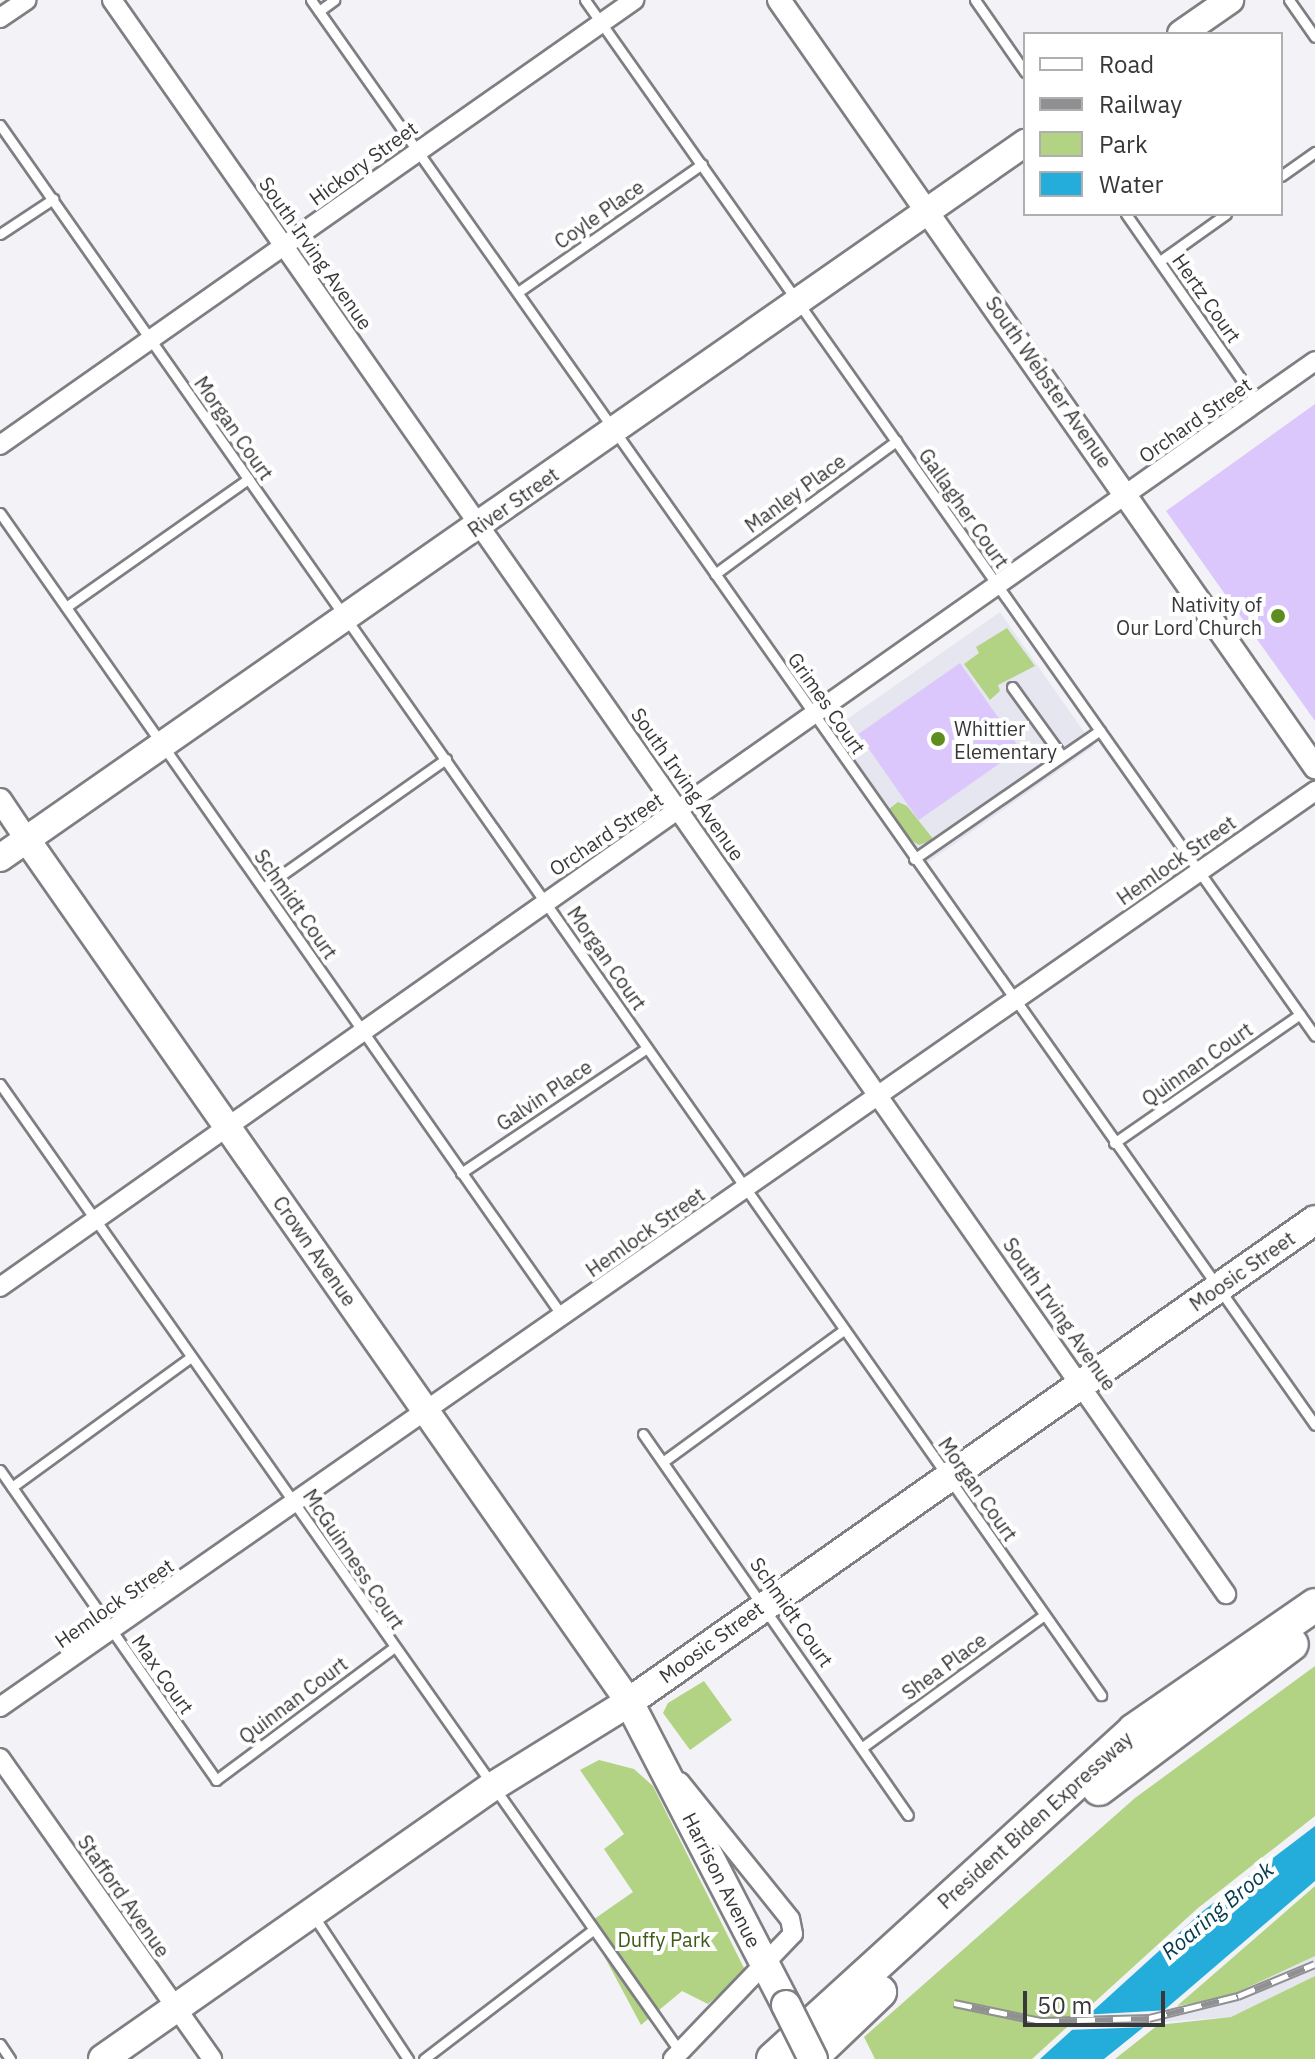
<!DOCTYPE html>
<style>
body{margin:0}
#map{position:relative;width:1315px;height:2059px;overflow:hidden;background:#f3f3f7;font-family:"IBM Plex Sans",sans-serif}
div>[style]{position:absolute}
[style*='--x']{left:calc(var(--x)*1px);top:calc(var(--y)*1px);width:calc(var(--w)*1px);rotate:calc(var(--a)*1deg)}
.built>*{inset:0;background:#e6e6f1;transform-origin:0 0}
.green>*{inset:0;background:#b1d383}
.water>*{inset:0;background:#24addb}
.pier>*{inset:0;background:#f3f3f7}
.building>*{inset:0;background:#dcc7fd;transform-origin:0 0}
.roads{filter:drop-shadow(2px 0 #7f7e82) drop-shadow(-2px 0 #7f7e82) drop-shadow(0 2px #7f7e82) drop-shadow(0 -2px #7f7e82)}
.service>*{height:9px;margin:-4.5px;padding:0 4.5px;transform-origin:4.5px;border-radius:4.5px;background:#fff}
.minor>*{height:18px;margin:-9px;padding:0 9px;transform-origin:9px;border-radius:9px;background:#fff}
.tertiary>*{height:22px;margin:-11px;padding:0 11px;transform-origin:11px;border-radius:11px;background:#fff}
.secondary>*{height:26px;margin:-13px;padding:0 13px;transform-origin:13px;border-radius:13px;background:#fff}
.primary>*{height:28px;margin:-14px;padding:0 14px;transform-origin:14px;border-radius:14px;background:#fff}
.motorway>*{height:32px;margin:-16px;padding:0 16px;transform-origin:16px;border-radius:16px;background:#fff}
.rail>*{height:9px;margin-top:-4.5px;transform-origin:0;background:repeating-linear-gradient(90deg,#fff 0 18px,#909092 0 36px);box-sizing:border-box;border-block:2px solid #909092}
.bridges{filter:drop-shadow(2px 0 #7f7e82) drop-shadow(-2px 0 #7f7e82) drop-shadow(0 2px #7f7e82) drop-shadow(0 -2px #7f7e82)}
.primary-bridge>*{height:28px;margin:-14px;padding:0 14px;transform-origin:14px;border-radius:14px;background:#fff}
.dots>*{width:22px;height:22px;translate:-50% -50%;box-sizing:border-box;border:4px solid #fff;border-radius:50%}
span{translate:-50% -50%;white-space:nowrap;text-align:center;line-height:1.15;-webkit-text-stroke:8px #fff;paint-order:stroke}
.street-label{font-size:20px;color:#383839}
.poi-label{font-size:20px;color:#383839}
.right{translate:-100% -50%;text-align:right}
.left{translate:0 -50%;text-align:left}
.park-label{font-size:20px;color:#415a1a}
.water-label{font-size:22px;color:#023b4e;font-style:italic}
.legend{position:absolute;left:1023px;top:32px;width:260px;height:184px;box-sizing:border-box;background:#fff;border:2px solid #afafb0;margin:0;padding:10px 14px;list-style:none;font-size:24px;color:#383839}
.legend li{display:flex;align-items:center;gap:16px;height:40px}
.legend b{width:40px;border:2px solid #afafb0}
.scale{position:absolute;left:1023px;top:1991px;width:142px;height:36px;box-sizing:border-box;border:4px solid #383839;border-top:0;padding-left:10px;font-size:24px;line-height:28px;white-space:nowrap;color:#383839;-webkit-text-stroke:6px #fff;paint-order:stroke}
</style>
<div id="map">
<div class="built">
<div style="left:1000px;top:612px;width:164px;height:207px;rotate:55deg"></div>
<div style="clip-path:polygon(1315px 1956px,1315px 1976px,1231px 2017px,1048px 2030px,1046px 2015px,1170px 2010px,1225px 1998px)"></div>
</div>
<div class="green">
<div style="clip-path:polygon(1007px 628px,1035px 666px,998px 685px,1000px 691px,990px 700px,964px 664px,979px 653px,976px 647px)"></div>
<div style="clip-path:polygon(898px 802px,907px 806px,934px 840px,919px 845px,909px 839px,889px 809px)"></div>
<div style="clip-path:polygon(1315px 1666px,1315px 1816px,1198px 1908px,1032px 2059px,875px 2059px,864px 2037px,1135px 1798px)"></div>
<div style="clip-path:polygon(704px 1681px,732px 1720px,690px 1750px,663px 1713px,668px 1703px)"></div>
<div style="clip-path:polygon(599px 1760px,634px 1769px,653px 1786px,746px 1972px,708px 2004px,682px 1991px,641px 2025px,587px 1924px,633px 1892px,604px 1849px,624px 1834px,580px 1770px)"></div>
<div style="clip-path:polygon(1315px 1886px,1315px 1956px,1225px 1998px,1177px 2006px)"></div>
<div style="clip-path:polygon(1315px 1976px,1315px 2059px,1115px 2059px,1158px 2025px,1231px 2017px)"></div>
</div>
<div class="water">
<div style="clip-path:polygon(1315px 1826px,1315px 1881px,1155px 2018px,1104px 2059px,1040px 2059px,1203px 1911px)"></div>
</div>
<div class="pier">
<div style="clip-path:polygon(1170px 2010px,1150px 2027px,1065px 2030px,1081px 2015px)"></div>
</div>
<div class="building">
<div style="clip-path:polygon(1315px 404px,1315px 721px,1166px 511px)"></div>
<div style="left:960px;top:663px;width:105px;height:124px;rotate:55deg"></div>
</div>
<div class="roads">
<div class="service">
<div style="--x:311;--y:0;--w:1743;--a:54.83"></div>
<div style="--x:585;--y:0;--w:1267;--a:54.83"></div>
<div style="--x:975;--y:0;--w:88;--a:55.2"></div>
<div style="--x:1289;--y:0;--w:45;--a:54.9"></div>
<div style="--x:319;--y:11;--w:19;--a:-36"></div>
<div style="--x:0;--y:125;--w:1918;--a:54.96"></div>
<div style="--x:1281;--y:176;--w:42;--a:-35.2"></div>
<div style="--x:1126;--y:214;--w:231;--a:55.1"></div>
<div style="--x:0;--y:234;--w:64;--a:-33.4"></div>
<div style="--x:1160;--y:261;--w:81;--a:-35.5"></div>
<div style="--x:518;--y:292;--w:224;--a:-34.8"></div>
<div style="--x:0;--y:513;--w:982;--a:55"></div>
<div style="--x:715;--y:574;--w:225;--a:-36.3"></div>
<div style="--x:66;--y:607;--w:223;--a:-35.1"></div>
<div style="--x:1012;--y:687;--w:85;--a:54.1"></div>
<div style="--x:914;--y:859;--w:226;--a:-34.7"></div>
<div style="--x:263;--y:888;--w:224;--a:-35.2"></div>
<div style="--x:0;--y:1084;--w:1183;--a:54.91"></div>
<div style="--x:1114;--y:1143;--w:226;--a:-34.7"></div>
<div style="--x:461;--y:1173;--w:224;--a:-33.9"></div>
<div style="--x:643;--y:1434;--w:464;--a:55.2"></div>
<div style="--x:664;--y:1461;--w:220;--a:-36.1"></div>
<div style="--x:0;--y:1470;--w:378;--a:55.1"></div>
<div style="--x:216;--y:1780;--w:219;--a:-36.7"></div>
<div style="--x:12;--y:1487;--w:221;--a:-36"></div>
<div style="--x:864;--y:1746;--w:223;--a:-36"></div>
<div style="--x:313;--y:1915;--w:173;--a:56.6"></div>
<div style="--x:0;--y:2044;--w:18;--a:56"></div>
<div style="--x:424;--y:2059;--w:213;--a:-37.4"></div>
</div>
<div class="minor">
<div style="--x:112;--y:0;--w:1945;--a:55.05"></div>
<div style="--x:0;--y:18;--w:32;--a:-34"></div>
<div style="--x:0;--y:445;--w:775;--a:-35.06"></div>
<div style="--x:0;--y:1287;--w:1608;--a:-35.15"></div>
<div style="--x:0;--y:1707;--w:1603;--a:-34.86"></div>
<div style="--x:0;--y:1758;--w:368;--a:54.8"></div>
<div style="--x:673;--y:2059;--w:173;--a:-46.2"></div>
<div style="--x:793;--y:1934;--w:15;--a:-101"></div>
<div style="--x:790;--y:1919;--w:176;--a:-128.8"></div>
</div>
<div class="tertiary">
<div style="--x:779;--y:0;--w:936;--a:55.05"></div>
<div style="--x:0;--y:800;--w:48;--a:56"></div>
</div>
<div class="secondary">
<div style="--x:1181;--y:34;--w:60;--a:-34.8"></div>
<div style="--x:27;--y:840;--w:1051;--a:55.07"></div>
<div style="--x:0;--y:858;--w:1250;--a:-34.9"></div>
</div>
<div class="primary">
<div style="--x:629;--y:1702;--w:341;--a:62.6"></div>
<div style="--x:103;--y:2059;--w:475;--a:-35"></div>
<div style="--x:492;--y:1787;--w:161;--a:-31.8"></div>
<div style="--x:629;--y:1702;--w:838;--a:-35.09"></div>
</div>
<div class="motorway">
<div style="--x:1099;--y:1789;--w:241;--a:-36.9"></div>
<div style="--x:773;--y:2059;--w:488;--a:-42.3"></div>
<div style="--x:1134;--y:1730;--w:220;--a:-34.6"></div>
<div style="--x:810;--y:2059;--w:97;--a:-43.7"></div>
</div>
</div>
<div class="rail">
<div style="--x:954;--y:2003;--w:89;--a:11.7"></div>
<div style="--x:1041;--y:2021;--w:108;--a:-1.6"></div>
<div style="--x:1149;--y:2018;--w:92;--a:-13.9"></div>
<div style="--x:1238;--y:1996;--w:83;--a:-22.6"></div>
</div>
<div class="bridges">
<div class="primary-bridge">
<div style="--x:786;--y:2005;--w:60;--a:63.4"></div>
</div>
</div>
<div class="dots">
<div style="left:1278px;top:616px;background:#5e8c1f"></div>
<div style="left:938px;top:739px;background:#5e8c1f"></div>
</div>
<div class="street-label">
<span style="left:363px;top:163px;rotate:-36deg">Hickory Street</span>
<span style="left:599px;top:214px;rotate:-35deg">Coyle Place</span>
<span style="left:316px;top:253px;rotate:55deg">South Irving Avenue</span>
<span style="left:1207px;top:298px;rotate:55deg">Hertz Court</span>
<span style="left:1049px;top:382px;rotate:55deg">South Webster Avenue</span>
<span style="left:1195px;top:420px;rotate:-35deg">Orchard Street</span>
<span style="left:234px;top:428px;rotate:55deg">Morgan Court</span>
<span style="left:795px;top:493px;rotate:-36deg">Manley Place</span>
<span style="left:513px;top:502px;rotate:-35deg">River Street</span>
<span style="left:964px;top:508px;rotate:55deg">Gallagher Court</span>
<span style="left:827px;top:703px;rotate:55deg">Grimes Court</span>
<span style="left:688px;top:784px;rotate:55deg">South Irving Avenue</span>
<span style="left:606px;top:834px;rotate:-34deg">Orchard Street</span>
<span style="left:1176px;top:860px;rotate:-35deg">Hemlock Street</span>
<span style="left:296px;top:904px;rotate:55deg">Schmidt Court</span>
<span style="left:607px;top:958px;rotate:55deg">Morgan Court</span>
<span style="left:1197px;top:1064px;rotate:-35deg">Quinnan Court</span>
<span style="left:544px;top:1095px;rotate:-34deg">Galvin Place</span>
<span style="left:645px;top:1232px;rotate:-35deg">Hemlock Street</span>
<span style="left:315px;top:1251px;rotate:55deg">Crown Avenue</span>
<span style="left:1242px;top:1271px;rotate:-35deg">Moosic Street</span>
<span style="left:1060px;top:1314px;rotate:55deg">South Irving Avenue</span>
<span style="left:978px;top:1489px;rotate:55deg">Morgan Court</span>
<span style="left:354px;top:1559px;rotate:56deg">McGuinness Court</span>
<span style="left:114px;top:1603px;rotate:-35deg">Hemlock Street</span>
<span style="left:792px;top:1612px;rotate:55deg">Schmidt Court</span>
<span style="left:711px;top:1642px;rotate:-36deg">Moosic Street</span>
<span style="left:944px;top:1666px;rotate:-36deg">Shea Place</span>
<span style="left:163px;top:1674px;rotate:55deg">Max Court</span>
<span style="left:293px;top:1700px;rotate:-37deg">Quinnan Court</span>
<span style="left:1035px;top:1820px;rotate:-42deg">President Biden Expressway</span>
<span style="left:722px;top:1880px;rotate:63deg">Harrison Avenue</span>
<span style="left:124px;top:1896px;rotate:55deg">Stafford Avenue</span>
</div>
<div class="poi-label">
<span class="right" style="left:1262px;top:616px">Nativity of<br>Our Lord Church</span>
<span class="left" style="left:954px;top:740px">Whittier<br>Elementary</span>
</div>
<div class="park-label">
<span style="left:664px;top:1939px">Duffy Park</span>
</div>
<div class="water-label">
<span style="left:1217px;top:1910px;rotate:-40deg">Roaring Brook</span>
</div>
<ul class="legend">
<li><b style="height:10px;background:#fff"></b>Road</li>
<li><b style="height:10px;background:#909092"></b>Railway</li>
<li><b style="height:22px;background:#b1d383"></b>Park</li>
<li><b style="height:22px;background:#24addb"></b>Water</li>
</ul>
<div class="scale">50 m</div>
</div>
